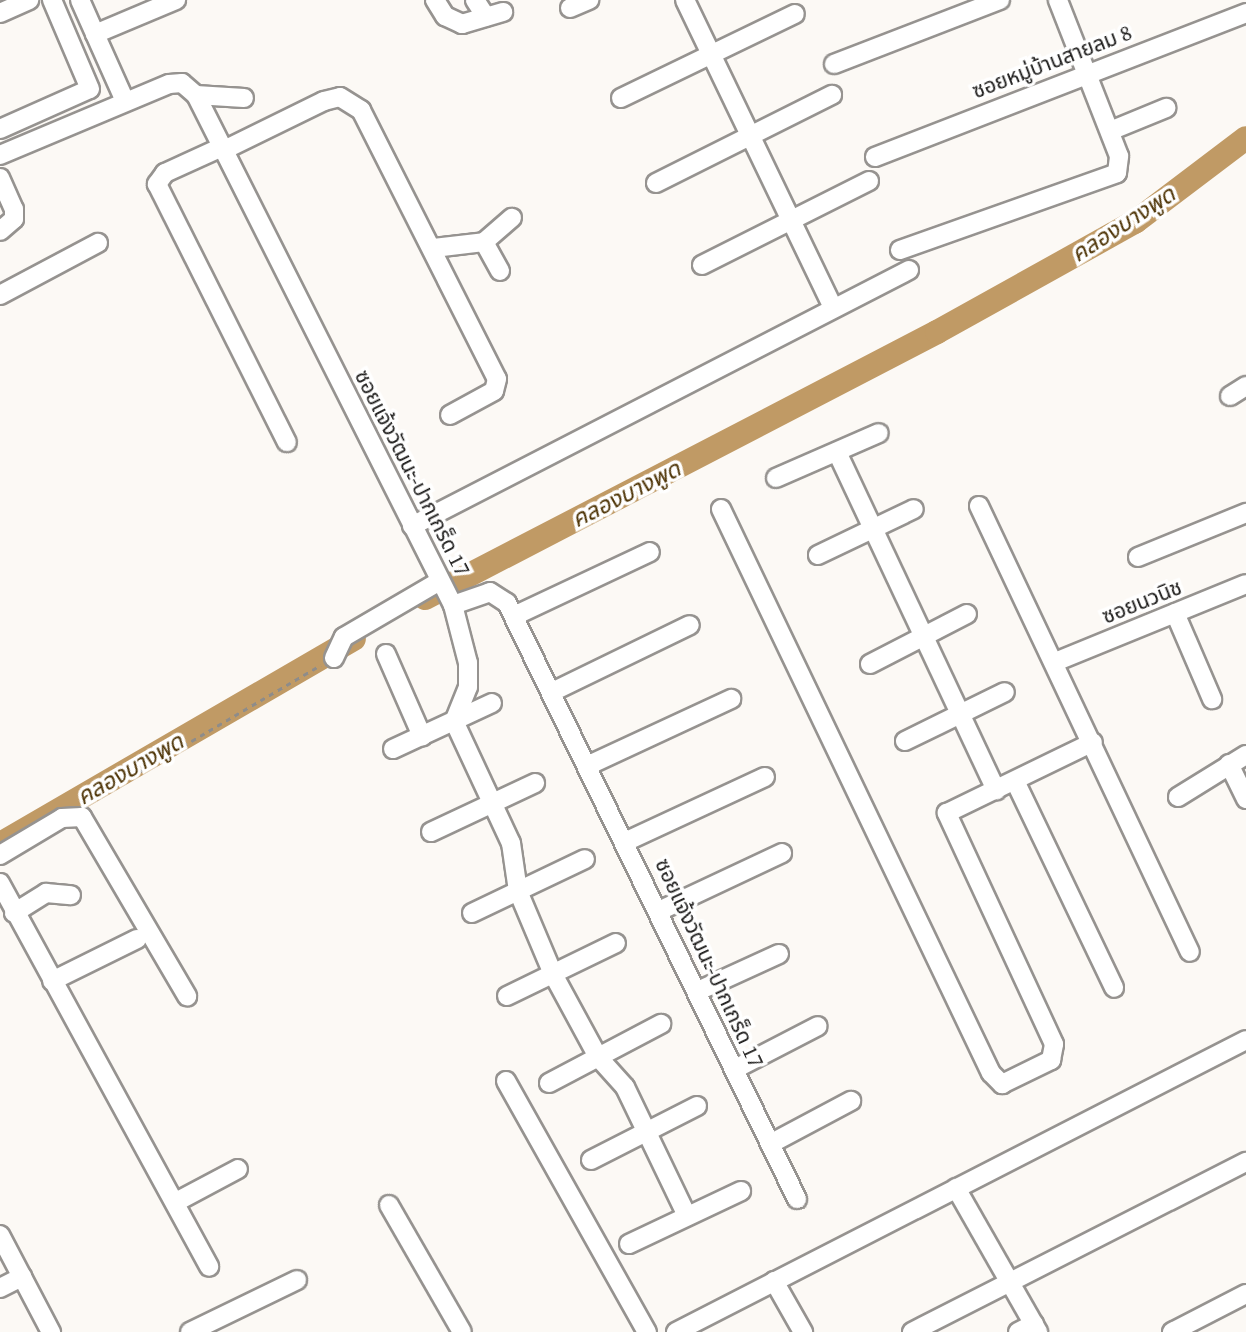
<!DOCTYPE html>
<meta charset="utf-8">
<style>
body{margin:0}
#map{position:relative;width:1246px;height:1332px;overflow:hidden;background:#fcf9f5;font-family:"Source Serif 4","Noto Sans Thai",serif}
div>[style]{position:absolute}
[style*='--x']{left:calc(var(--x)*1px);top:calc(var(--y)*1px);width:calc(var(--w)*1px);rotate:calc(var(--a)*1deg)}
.river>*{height:24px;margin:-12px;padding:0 12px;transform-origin:12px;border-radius:12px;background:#c09a65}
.path>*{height:2.5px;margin-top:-1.25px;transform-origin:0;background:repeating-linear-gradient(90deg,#8e8c8a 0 5px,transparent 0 10px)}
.roads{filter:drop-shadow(2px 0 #969390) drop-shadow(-2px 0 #969390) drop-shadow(0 2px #969390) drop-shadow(0 -2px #969390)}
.minor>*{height:18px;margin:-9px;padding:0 9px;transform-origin:9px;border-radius:9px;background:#fff}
span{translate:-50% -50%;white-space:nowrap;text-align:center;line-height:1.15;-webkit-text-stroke:7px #fff;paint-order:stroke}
.street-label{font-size:21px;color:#191817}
.water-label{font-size:23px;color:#4d3305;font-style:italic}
</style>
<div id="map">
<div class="river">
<div style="--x:425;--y:598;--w:577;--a:-27.45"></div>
<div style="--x:937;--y:332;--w:227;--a:-29.1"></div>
<div style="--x:1135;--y:222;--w:139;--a:-37.1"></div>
<div style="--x:0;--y:844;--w:409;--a:-30.1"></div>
</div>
<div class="path">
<div style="--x:88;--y:802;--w:270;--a:-30.5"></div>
</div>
<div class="roads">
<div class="minor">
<div style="--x:80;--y:0;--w:37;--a:66"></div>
<div style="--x:435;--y:0;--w:19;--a:58"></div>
<div style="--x:445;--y:16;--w:19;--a:25"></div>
<div style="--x:462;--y:24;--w:43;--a:-16.3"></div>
<div style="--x:475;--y:0;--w:20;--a:57"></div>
<div style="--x:685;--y:0;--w:341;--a:64.3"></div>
<div style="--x:570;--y:8;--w:21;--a:-23"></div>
<div style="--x:0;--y:13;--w:32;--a:-24"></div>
<div style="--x:834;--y:64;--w:178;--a:-21.1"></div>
<div style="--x:196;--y:95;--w:48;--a:3.6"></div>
<div style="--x:621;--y:98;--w:193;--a:-25.8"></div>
<div style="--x:125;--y:101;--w:73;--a:-114.1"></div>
<div style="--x:95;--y:34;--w:88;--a:-22.8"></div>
<div style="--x:0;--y:129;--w:98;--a:-24"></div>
<div style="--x:90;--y:89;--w:97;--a:-113.1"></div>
<div style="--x:1110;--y:131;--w:61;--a:-22.3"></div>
<div style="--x:222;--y:147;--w:63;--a:155.5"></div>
<div style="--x:165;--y:173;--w:14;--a:126"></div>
<div style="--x:157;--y:184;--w:289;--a:63.3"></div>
<div style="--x:224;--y:150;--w:111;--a:-26.1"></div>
<div style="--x:324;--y:101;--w:16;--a:-14"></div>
<div style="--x:340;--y:97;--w:25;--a:32"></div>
<div style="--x:361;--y:110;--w:301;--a:63.2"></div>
<div style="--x:497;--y:379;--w:12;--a:104"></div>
<div style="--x:494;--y:391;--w:50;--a:151.4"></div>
<div style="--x:0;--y:155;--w:183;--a:-22.8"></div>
<div style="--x:169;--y:84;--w:13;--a:-4"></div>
<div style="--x:182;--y:83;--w:18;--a:41"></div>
<div style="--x:196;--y:95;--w:571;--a:63.26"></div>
<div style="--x:453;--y:605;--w:39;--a:-19"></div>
<div style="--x:490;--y:592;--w:20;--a:33"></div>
<div style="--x:507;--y:603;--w:663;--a:64.05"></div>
<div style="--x:875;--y:157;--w:398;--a:-21.2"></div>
<div style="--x:0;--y:178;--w:34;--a:66"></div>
<div style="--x:14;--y:209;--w:10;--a:90"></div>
<div style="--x:14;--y:219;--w:18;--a:139"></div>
<div style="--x:656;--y:183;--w:197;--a:-26.6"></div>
<div style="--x:484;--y:242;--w:33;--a:61"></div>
<div style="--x:434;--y:248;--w:50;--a:-6.8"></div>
<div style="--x:484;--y:242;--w:37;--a:-41"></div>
<div style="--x:900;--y:250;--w:230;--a:-19.5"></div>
<div style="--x:1117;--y:173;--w:17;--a:-83"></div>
<div style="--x:1119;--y:156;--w:168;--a:-111.4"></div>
<div style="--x:702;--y:265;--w:187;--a:-26.7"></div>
<div style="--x:0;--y:295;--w:111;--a:-28"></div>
<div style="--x:1230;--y:396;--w:19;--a:-32"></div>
<div style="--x:837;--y:452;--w:374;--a:64.8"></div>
<div style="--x:776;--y:478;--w:112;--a:-23.6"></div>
<div style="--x:979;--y:506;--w:493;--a:64.7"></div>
<div style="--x:721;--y:509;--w:625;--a:64.42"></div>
<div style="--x:991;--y:1073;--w:16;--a:45"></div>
<div style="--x:1002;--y:1084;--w:55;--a:-26.1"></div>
<div style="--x:1051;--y:1060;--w:16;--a:-79"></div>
<div style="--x:1054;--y:1044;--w:255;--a:-114.9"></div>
<div style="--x:947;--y:813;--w:162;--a:-25.9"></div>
<div style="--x:412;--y:526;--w:559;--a:-27.25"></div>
<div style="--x:818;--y:555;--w:106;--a:-25.6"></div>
<div style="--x:1138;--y:557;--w:117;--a:-22.2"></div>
<div style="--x:453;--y:605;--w:60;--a:75.5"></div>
<div style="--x:468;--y:663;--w:24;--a:90"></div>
<div style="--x:468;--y:687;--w:37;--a:112"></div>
<div style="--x:454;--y:721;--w:135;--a:65"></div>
<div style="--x:511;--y:843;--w:49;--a:81.7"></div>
<div style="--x:518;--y:891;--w:90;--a:67.1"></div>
<div style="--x:553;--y:974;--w:94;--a:61.5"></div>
<div style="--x:598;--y:1057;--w:40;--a:48"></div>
<div style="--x:625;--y:1087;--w:143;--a:64.3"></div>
<div style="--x:1175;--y:613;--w:94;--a:66.7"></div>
<div style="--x:514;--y:616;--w:150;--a:-25.2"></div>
<div style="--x:386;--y:654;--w:90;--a:66.3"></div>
<div style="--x:334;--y:658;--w:23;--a:-65"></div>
<div style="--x:344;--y:637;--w:111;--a:-30.3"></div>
<div style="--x:1055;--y:662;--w:206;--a:-22.2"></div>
<div style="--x:870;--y:664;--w:109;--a:-27.3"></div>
<div style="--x:552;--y:692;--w:153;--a:-25.9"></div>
<div style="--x:905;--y:741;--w:111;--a:-26.1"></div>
<div style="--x:393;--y:749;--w:109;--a:-24.9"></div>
<div style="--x:1229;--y:764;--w:39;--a:64"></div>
<div style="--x:589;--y:765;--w:157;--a:-24.9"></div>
<div style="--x:1016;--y:783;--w:227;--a:64.4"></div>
<div style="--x:1178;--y:797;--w:80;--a:-31.7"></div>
<div style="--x:431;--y:832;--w:115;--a:-25.2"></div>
<div style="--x:627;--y:841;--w:152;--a:-24.9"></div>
<div style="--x:0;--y:855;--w:72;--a:-30.8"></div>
<div style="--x:62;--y:818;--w:20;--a:-3"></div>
<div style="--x:82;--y:817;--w:208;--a:59.6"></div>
<div style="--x:0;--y:883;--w:437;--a:61.4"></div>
<div style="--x:659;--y:911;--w:136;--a:-25.2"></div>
<div style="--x:14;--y:913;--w:38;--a:-32"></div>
<div style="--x:46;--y:893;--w:25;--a:5"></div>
<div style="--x:472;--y:913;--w:125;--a:-25.5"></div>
<div style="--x:52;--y:981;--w:95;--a:-26.3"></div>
<div style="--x:698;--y:991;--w:89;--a:-24.6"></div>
<div style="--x:507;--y:996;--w:121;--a:-25.9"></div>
<div style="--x:735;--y:1069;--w:93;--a:-27.4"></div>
<div style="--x:506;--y:1081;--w:288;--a:60.7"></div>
<div style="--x:549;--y:1083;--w:127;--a:-27.8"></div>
<div style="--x:770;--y:1144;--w:92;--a:-28"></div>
<div style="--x:591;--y:1160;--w:119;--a:-27"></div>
<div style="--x:956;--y:1188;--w:166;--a:60.3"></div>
<div style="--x:176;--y:1202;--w:70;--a:-28"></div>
<div style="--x:389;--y:1205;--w:146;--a:60.1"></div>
<div style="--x:0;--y:1235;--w:110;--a:62.3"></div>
<div style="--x:629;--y:1244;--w:124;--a:-25.3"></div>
<div style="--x:774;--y:1281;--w:59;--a:60.4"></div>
<div style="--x:0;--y:1288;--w:25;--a:-27"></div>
<div style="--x:190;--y:1332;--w:119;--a:-25.9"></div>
<div style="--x:676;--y:1332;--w:640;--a:-27.13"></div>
<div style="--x:912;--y:1332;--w:375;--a:-27"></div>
<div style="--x:1018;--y:1332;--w:18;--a:-27"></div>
<div style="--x:1172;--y:1332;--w:83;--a:-27.2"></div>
</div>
</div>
<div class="street-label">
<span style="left:1052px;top:62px;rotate:-21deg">ซอยหมู่บ้านสายลม 8</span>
<span style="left:412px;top:473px;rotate:63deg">ซอยแจ้งวัฒนะ-ปากเกร็ด 17</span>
<span style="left:1142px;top:602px;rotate:-22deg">ซอยนวนิช</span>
<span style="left:709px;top:963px;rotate:65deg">ซอยแจ้งวัฒนะ-ปากเกร็ด 17</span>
</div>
<div class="water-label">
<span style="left:1123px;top:224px;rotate:-33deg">คลองบางพูด</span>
<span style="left:626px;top:494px;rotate:-27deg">คลองบางพูด</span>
<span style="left:130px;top:769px;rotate:-30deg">คลองบางพูด</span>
</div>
</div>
